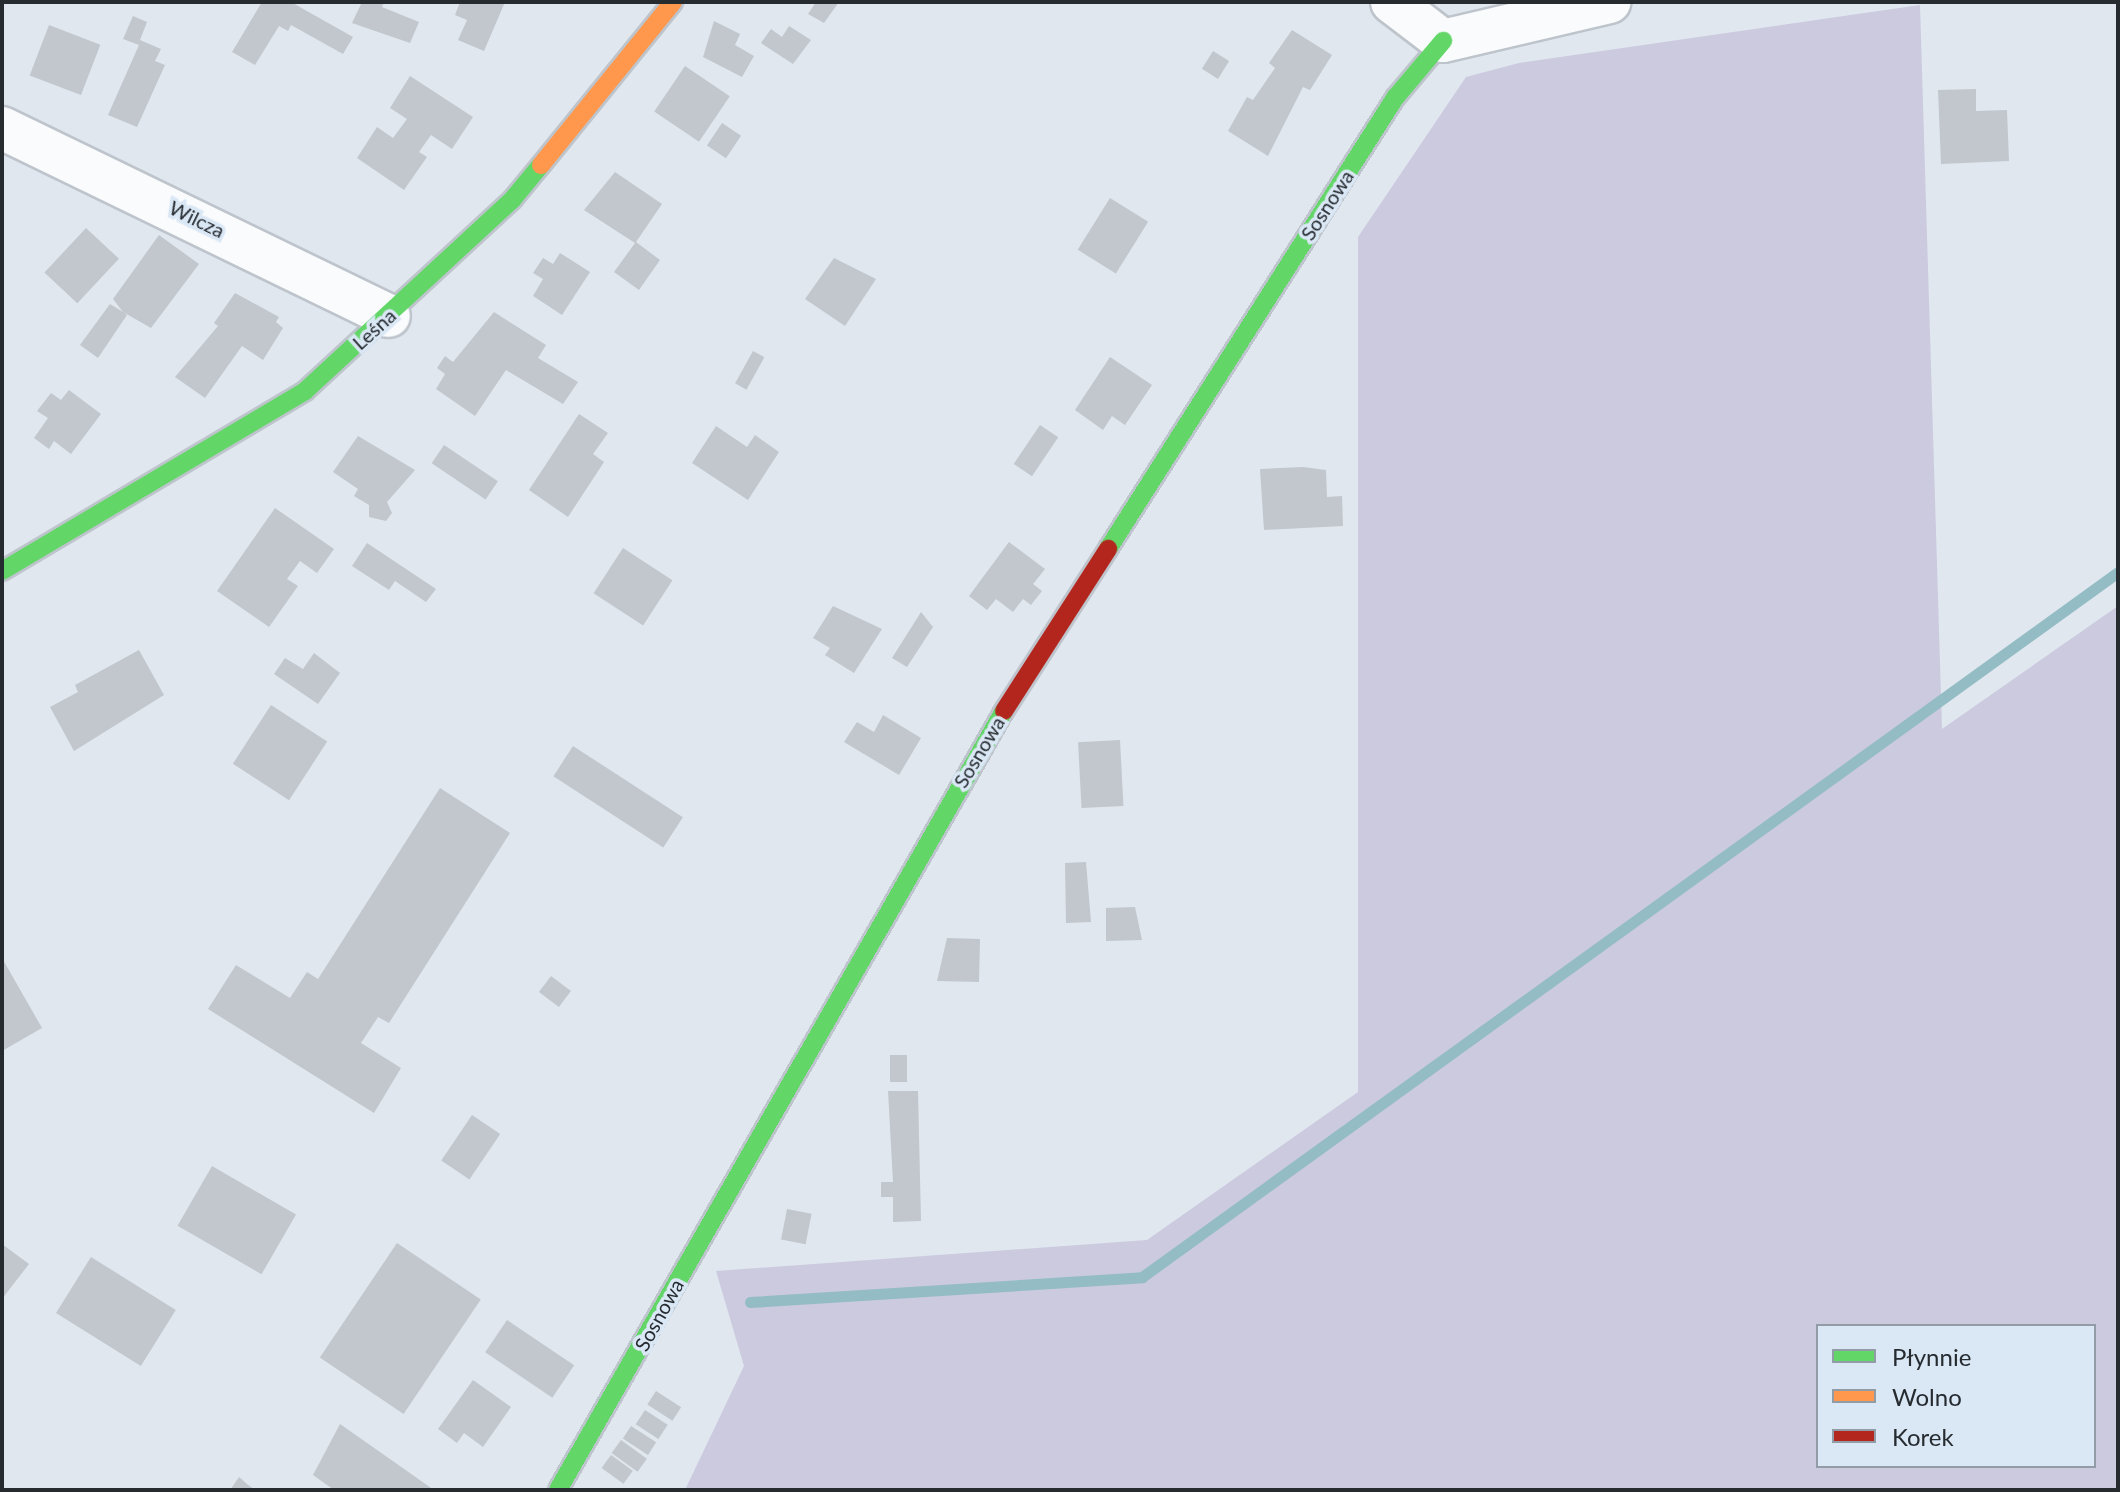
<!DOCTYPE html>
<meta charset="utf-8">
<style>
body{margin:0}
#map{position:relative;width:2120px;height:1492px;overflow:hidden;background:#e0e7ef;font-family:Lato,sans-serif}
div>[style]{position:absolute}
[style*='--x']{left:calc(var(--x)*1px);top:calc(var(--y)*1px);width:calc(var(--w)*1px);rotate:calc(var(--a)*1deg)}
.green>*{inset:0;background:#cbcadf}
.stream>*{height:11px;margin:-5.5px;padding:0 5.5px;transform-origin:5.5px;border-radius:5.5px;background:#94bcc4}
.building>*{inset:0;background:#c1c7cc;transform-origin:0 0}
.roads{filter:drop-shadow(2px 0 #bec4cb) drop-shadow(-2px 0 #bec4cb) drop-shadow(0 2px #bec4cb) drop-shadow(0 -2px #bec4cb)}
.street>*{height:42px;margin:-21px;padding:0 21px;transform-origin:21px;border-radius:21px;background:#fafbfd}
.fast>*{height:18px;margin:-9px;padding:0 9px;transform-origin:9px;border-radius:9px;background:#63d668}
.slow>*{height:18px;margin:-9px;padding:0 9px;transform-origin:9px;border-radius:9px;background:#ff974d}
.jam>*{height:18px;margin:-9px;padding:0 9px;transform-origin:9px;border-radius:9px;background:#b3261e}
span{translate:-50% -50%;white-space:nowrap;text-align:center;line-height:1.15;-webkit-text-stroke:7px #dae7f5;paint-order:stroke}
.street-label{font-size:20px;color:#262b30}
.frame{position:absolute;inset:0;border:4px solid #262b30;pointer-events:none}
.legend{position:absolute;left:1816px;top:1324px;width:280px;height:144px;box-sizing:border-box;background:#dae7f5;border:2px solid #929ca6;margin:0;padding:10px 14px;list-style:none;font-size:24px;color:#262b30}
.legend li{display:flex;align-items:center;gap:16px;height:40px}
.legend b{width:40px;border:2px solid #929ca6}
</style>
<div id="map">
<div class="green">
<div style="clip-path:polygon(evenodd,1920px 5px,1942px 729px,2118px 606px,2118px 1490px,685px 1490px,744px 1366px,716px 1271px,1147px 1240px,1358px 1092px,1358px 237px,1466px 77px,1519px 63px,1920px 5px,1818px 1326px,2094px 1326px,2094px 1466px,1818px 1466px,1818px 1326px)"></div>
</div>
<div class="stream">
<div style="--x:750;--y:1302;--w:393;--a:-3.6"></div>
<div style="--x:1142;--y:1277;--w:1204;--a:-35.84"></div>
</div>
<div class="building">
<div style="clip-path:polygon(262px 2px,291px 2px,353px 37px,343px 54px,291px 25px,288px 31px,279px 26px,255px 65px,232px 52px)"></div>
<div style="clip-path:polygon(362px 2px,384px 2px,382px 7px,419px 22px,410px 43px,352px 23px)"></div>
<div style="clip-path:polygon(460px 2px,505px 2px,484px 51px,458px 40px,467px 20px,455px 15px)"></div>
<div style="clip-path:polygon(816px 2px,839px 2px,824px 23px,808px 14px)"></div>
<div style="clip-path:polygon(133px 16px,147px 22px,140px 40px,161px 49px,155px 61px,165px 65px,137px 127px,108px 115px,139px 45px,123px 39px)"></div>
<div style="clip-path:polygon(714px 21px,740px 34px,735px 45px,754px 56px,742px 77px,703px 57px)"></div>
<div style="left:49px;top:25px;width:55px;height:54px;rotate:21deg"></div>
<div style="clip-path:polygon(789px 26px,811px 40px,793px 64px,761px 43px,771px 29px,782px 37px)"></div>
<div style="clip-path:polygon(1292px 30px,1332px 55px,1310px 90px,1303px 87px,1268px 156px,1228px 131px,1247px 97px,1253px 100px,1275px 68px,1269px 63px)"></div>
<div style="left:1213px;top:51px;width:19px;height:21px;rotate:32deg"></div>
<div style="left:685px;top:66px;width:54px;height:55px;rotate:34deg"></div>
<div style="clip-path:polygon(410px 76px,473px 117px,452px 149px,431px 135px,419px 152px,427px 157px,404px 190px,357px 158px,377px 127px,393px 138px,407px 119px,390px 108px)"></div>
<div style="clip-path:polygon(1976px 89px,1976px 111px,2007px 110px,2009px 161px,1941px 164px,1938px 90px)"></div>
<div style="left:722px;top:123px;width:23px;height:27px;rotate:34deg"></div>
<div style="clip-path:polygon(615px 172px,662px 204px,636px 242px,660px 260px,639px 290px,614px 272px,635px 243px,584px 210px)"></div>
<div style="left:1110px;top:198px;width:45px;height:61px;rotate:32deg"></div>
<div style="left:86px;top:228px;width:45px;height:61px;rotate:43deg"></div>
<div style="clip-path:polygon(159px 235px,199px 264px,151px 328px,123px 312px,127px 315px,98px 358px,80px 345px,110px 304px,123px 312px,113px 299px)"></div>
<div style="clip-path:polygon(560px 253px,590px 272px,562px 315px,533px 296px,543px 279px,533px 273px,543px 258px,553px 264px)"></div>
<div style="clip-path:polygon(834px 258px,876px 279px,845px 326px,805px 299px)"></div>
<div style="clip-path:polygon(235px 293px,279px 317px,276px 322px,283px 328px,263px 360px,242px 346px,205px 398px,175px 377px,218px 326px,214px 323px)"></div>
<div style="clip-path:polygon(494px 312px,546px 345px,538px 358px,578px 382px,563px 404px,506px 370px,475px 416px,436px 389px,445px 374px,437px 368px,445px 356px,453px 362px)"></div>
<div style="left:753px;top:351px;width:13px;height:37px;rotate:29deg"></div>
<div style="clip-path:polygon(1110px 357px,1152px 385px,1125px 425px,1112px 416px,1103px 430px,1075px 410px)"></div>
<div style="clip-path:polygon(69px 390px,101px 414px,71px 454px,54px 441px,49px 449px,34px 438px,48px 418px,37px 411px,51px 393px,61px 400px)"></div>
<div style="clip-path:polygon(579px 414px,608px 433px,593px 454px,604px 462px,568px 517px,529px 490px)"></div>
<div style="left:1040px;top:425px;width:22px;height:47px;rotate:34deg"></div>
<div style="clip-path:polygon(716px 426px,747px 447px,755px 435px,779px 452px,748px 500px,692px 463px)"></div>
<div style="clip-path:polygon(358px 436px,415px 470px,387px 502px,392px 513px,386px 521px,369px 517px,369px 505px,354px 496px,358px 489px,333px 472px)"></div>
<div style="left:444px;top:445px;width:65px;height:22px;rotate:34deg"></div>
<div style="clip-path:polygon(1303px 467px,1326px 470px,1327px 497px,1342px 496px,1343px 526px,1264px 530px,1260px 469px)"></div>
<div style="clip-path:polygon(275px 508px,334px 549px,317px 573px,300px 561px,287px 579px,298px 586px,269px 627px,217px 591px)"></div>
<div style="clip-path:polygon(1009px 542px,1045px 569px,1033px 584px,1042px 591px,1031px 605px,1023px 599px,1013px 612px,996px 599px,987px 610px,969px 596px)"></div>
<div style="clip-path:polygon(367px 543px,436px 589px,426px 602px,395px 581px,389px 590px,352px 566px)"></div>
<div style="left:623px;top:548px;width:59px;height:54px;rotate:33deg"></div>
<div style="clip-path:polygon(833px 606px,882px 629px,854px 673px,825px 655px,830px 648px,813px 638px)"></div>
<div style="clip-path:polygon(921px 612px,933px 627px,907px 667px,892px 658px)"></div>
<div style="clip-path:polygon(139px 650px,164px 695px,74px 751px,50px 707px,78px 692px,75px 685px)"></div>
<div style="clip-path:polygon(314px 653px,340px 673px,318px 704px,274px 674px,285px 658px,303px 669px)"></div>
<div style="left:271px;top:705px;width:67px;height:70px;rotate:33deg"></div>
<div style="clip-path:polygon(883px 715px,921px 738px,899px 775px,844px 742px,857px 722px,874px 732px)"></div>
<div style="left:1120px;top:740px;width:66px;height:42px;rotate:87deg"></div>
<div style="left:573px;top:746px;width:131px;height:36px;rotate:33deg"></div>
<div style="clip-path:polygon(440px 788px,510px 833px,389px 1023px,378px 1017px,361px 1043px,401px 1068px,374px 1113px,208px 1009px,236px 965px,290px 998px,307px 972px,318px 979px)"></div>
<div style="clip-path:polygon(1086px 862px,1091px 922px,1066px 923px,1065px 863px)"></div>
<div style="clip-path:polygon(1135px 907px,1142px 940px,1106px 941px,1106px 908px)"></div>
<div style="clip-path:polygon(947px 938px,980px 939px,979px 982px,937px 981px)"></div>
<div style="clip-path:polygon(2px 958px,42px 1028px,2px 1051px)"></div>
<div style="left:551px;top:976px;width:25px;height:20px;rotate:37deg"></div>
<div style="left:890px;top:1055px;width:17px;height:27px"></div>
<div style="clip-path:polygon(888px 1091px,918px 1091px,921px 1221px,893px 1222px,893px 1197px,881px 1197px,881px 1182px,893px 1182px)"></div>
<div style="left:472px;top:1115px;width:34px;height:55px;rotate:34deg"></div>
<div style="left:212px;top:1166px;width:97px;height:69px;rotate:30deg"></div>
<div style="left:787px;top:1209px;width:25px;height:31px;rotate:11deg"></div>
<div style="left:397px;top:1243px;width:101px;height:138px;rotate:34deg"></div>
<div style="clip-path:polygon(2px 1244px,29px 1264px,2px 1299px)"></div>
<div style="left:91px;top:1257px;width:100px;height:66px;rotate:32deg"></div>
<div style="left:507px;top:1320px;width:81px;height:39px;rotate:34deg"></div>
<div style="clip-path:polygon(473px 1380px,511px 1407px,483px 1447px,464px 1433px,457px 1443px,438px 1429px)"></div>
<div style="left:656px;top:1391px;width:30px;height:16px;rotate:33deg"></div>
<div style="left:645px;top:1410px;width:27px;height:17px;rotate:33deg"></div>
<div style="clip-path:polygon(340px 1424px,434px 1490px,334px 1490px,313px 1475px)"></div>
<div style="left:631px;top:1426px;width:30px;height:15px;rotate:33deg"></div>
<div style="left:621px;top:1440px;width:32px;height:16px;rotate:36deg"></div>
<div style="left:611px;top:1455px;width:27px;height:16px;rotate:36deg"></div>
<div style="clip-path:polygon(239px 1477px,247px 1484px,255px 1490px,230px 1490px)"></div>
</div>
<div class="roads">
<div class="street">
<div style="--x:1392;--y:2;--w:64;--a:37.4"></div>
<div style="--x:1443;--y:41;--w:171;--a:-13.2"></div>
<div style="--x:2;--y:128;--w:430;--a:25.9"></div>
</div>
<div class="fast">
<div style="--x:1108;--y:549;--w:535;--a:-57.53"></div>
<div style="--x:1395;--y:98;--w:75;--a:-49.9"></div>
<div style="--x:2;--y:571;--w:352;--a:-30.7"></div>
<div style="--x:305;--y:391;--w:282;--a:-42.7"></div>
<div style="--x:512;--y:200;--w:45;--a:-50.4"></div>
<div style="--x:558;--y:1490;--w:898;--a:-60.21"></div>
</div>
<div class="slow">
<div style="--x:541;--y:165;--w:210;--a:-51"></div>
</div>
<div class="jam">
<div style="--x:1004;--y:711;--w:193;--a:-57.3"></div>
</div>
</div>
<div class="street-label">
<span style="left:1327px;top:205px;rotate:-57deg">Sosnowa</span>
<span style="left:197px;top:219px;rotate:26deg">Wilcza</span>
<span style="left:374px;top:329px;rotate:-42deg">Leśna</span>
<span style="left:979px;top:752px;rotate:-59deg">Sosnowa</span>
<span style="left:659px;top:1315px;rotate:-61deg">Sosnowa</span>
</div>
<div class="frame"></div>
<ul class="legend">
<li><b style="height:10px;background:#63d668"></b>Płynnie</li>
<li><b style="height:10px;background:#ff974d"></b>Wolno</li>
<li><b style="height:10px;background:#b3261e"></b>Korek</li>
</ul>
</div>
